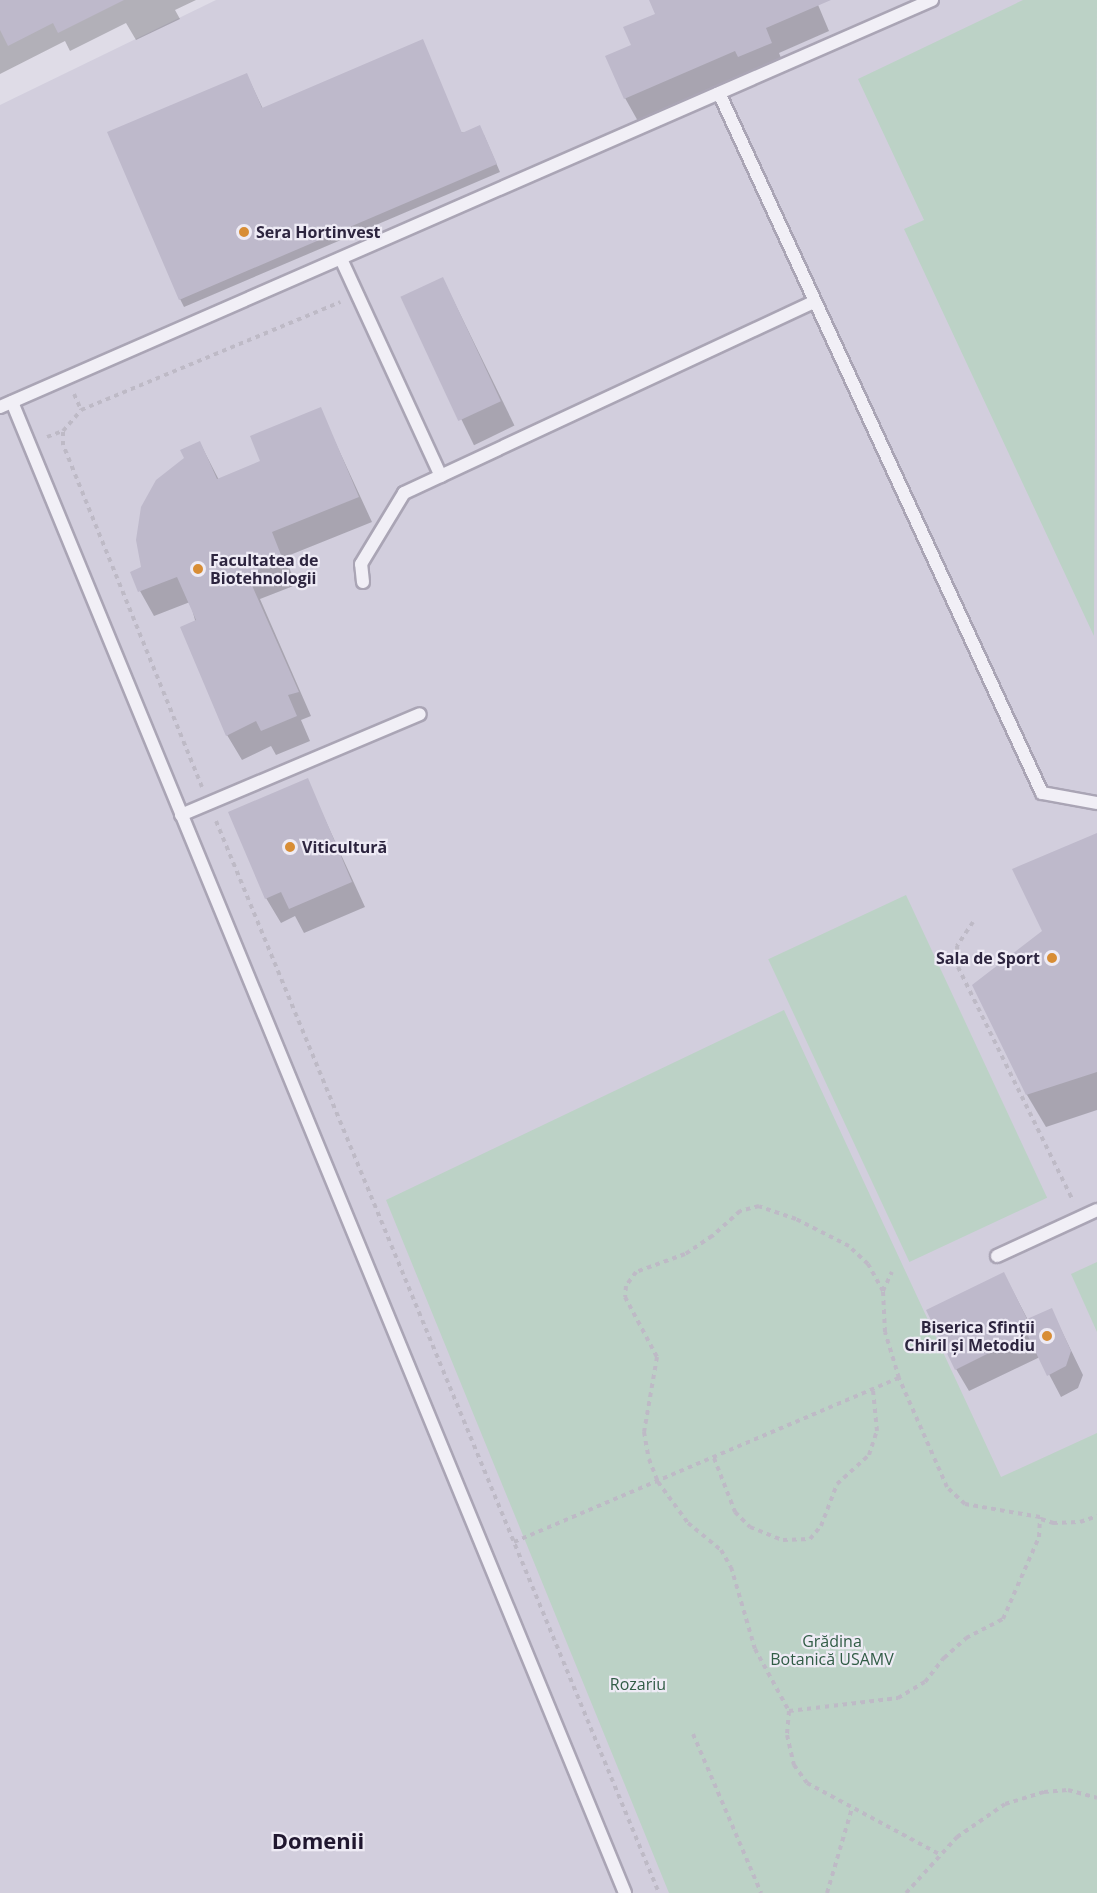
<!DOCTYPE html>
<meta charset="utf-8">
<style>
body{margin:0}
#map{position:relative;width:1097px;height:1893px;overflow:hidden;background:#dfdce7;font-family:"Open Sans",sans-serif}
div>[style]{position:absolute}
[style*='--x']{left:calc(var(--x)*1px);top:calc(var(--y)*1px);width:calc(var(--w)*1px);rotate:calc(var(--a)*1deg)}
.built>*{inset:0;background:#d2cedd}
.green>*{inset:0;background:#bcd2c6;transform-origin:0 0}
.shadow>*{inset:0;background:#0003;transform-origin:0 0}
.building>*{inset:0;background:#beb9cb;transform-origin:0 0}
.path>*{height:4px;margin-top:-2px;transform-origin:0;background:repeating-linear-gradient(90deg,#bebac6 0 4.5px,transparent 0 9px)}
.roads{filter:drop-shadow(2px 0 #aaa5b5) drop-shadow(-2px 0 #aaa5b5) drop-shadow(0 2px #aaa5b5) drop-shadow(0 -2px #aaa5b5)}
.lane>*{height:12px;margin:-6px;padding:0 6px;transform-origin:6px;border-radius:6px;background:#f1eff6}
.dots>*{width:16px;height:16px;translate:-50% -50%;box-sizing:border-box;border:3px solid #eeebf5;border-radius:50%}
span{translate:-50% -50%;white-space:nowrap;text-align:center;line-height:1.15;-webkit-text-stroke:4.5px #eeebf5;paint-order:stroke}
.poi-label{font-size:16px;color:#2d253f;font-weight:700}
.left{translate:0 -50%;text-align:left}
.right{translate:-100% -50%;text-align:right}
.park-label{font-size:16px;color:#315c46}
.district-label{font-size:22px;color:#20172f;font-weight:700}
</style>
<div id="map">
<div class="built">
<div style="clip-path:polygon(216px 0,1097px 0,1097px 1893px,0 1893px,0 105px)"></div>
</div>
<div class="green">
<div style="clip-path:polygon(1023px 0,1097px 0,1094px 636px,904px 229px,924px 220px,858px 79px)"></div>
<div style="left:906px;top:895px;width:334px;height:152px;rotate:65deg"></div>
<div style="clip-path:polygon(784px 1010px,1001px 1477px,1097px 1433px,1097px 1893px,669px 1893px,386px 1200px)"></div>
<div style="clip-path:polygon(1097px 1262px,1097px 1332px,1071px 1274px)"></div>
</div>
<div class="shadow">
<div style="clip-path:polygon(0 0,196px 0,175px 10px,180px 19px,136px 40px,126px 23px,70px 51px,65px 41px,0 74px)"></div>
<div style="clip-path:polygon(650px 0,816px 0,829px 31px,779px 53px,785px 68px,639px 123px,625px 98px,633px 46px,657px 15px)"></div>
<div style="clip-path:polygon(247px 75px,263px 109px,484px 135px,500px 172px,184px 307px,180px 299px)"></div>
<div style="left:443px;top:279px;width:163px;height:45px;rotate:64deg"></div>
<div style="clip-path:polygon(320px 409px,372px 522px,285px 557px,296px 585px,260px 599px,311px 716px,301px 720px,310px 741px,276px 755px,271px 746px,242px 760px,227px 735px,190px 602px,154px 616px,140px 591px,142px 568px,186px 458px,200px 443px,219px 480px,262px 462px)"></div>
<div style="clip-path:polygon(307px 780px,365px 907px,304px 933px,295px 916px,281px 923px,266px 898px)"></div>
<div style="clip-path:polygon(1097px 835px,1097px 1110px,1046px 1127px,1027px 1095px,1044px 931px)"></div>
<div style="clip-path:polygon(1004px 1274px,1028px 1320px,1051px 1309px,1083px 1375px,1078px 1388px,1061px 1397px,1040px 1357px,969px 1391px,956px 1369px)"></div>
</div>
<div class="building">
<div style="clip-path:polygon(0 0,124px 0,58px 33px,53px 23px,8px 46px,0 30px)"></div>
<div style="clip-path:polygon(649px 0,831px 0,766px 28px,772px 43px,738px 57px,735px 51px,624px 99px,605px 56px,631px 45px,623px 27px,655px 14px)"></div>
<div style="clip-path:polygon(423px 39px,462px 133px,480px 125px,497px 164px,179px 300px,107px 132px,247px 73px,262px 108px)"></div>
<div style="left:443px;top:277px;width:137px;height:47px;rotate:65deg"></div>
<div style="clip-path:polygon(321px 407px,359px 497px,272px 532px,283px 560px,247px 574px,299px 692px,288px 695px,297px 716px,261px 731px,256px 721px,226px 736px,180px 627px,196px 620px,177px 577px,138px 592px,130px 572px,141px 567px,136px 540px,141px 507px,156px 480px,184px 458px,180px 450px,200px 441px,217px 479px,260px 461px,250px 436px)"></div>
<div style="clip-path:polygon(308px 778px,352px 882px,289px 909px,281px 892px,265px 899px,228px 812px)"></div>
<div style="clip-path:polygon(1097px 833px,1097px 1072px,1026px 1095px,972px 985px,1042px 931px,1012px 869px)"></div>
<div style="clip-path:polygon(1004px 1272px,1027px 1319px,1052px 1308px,1071px 1351px,1066px 1366px,1047px 1376px,1027px 1334px,955px 1370px,926px 1310px)"></div>
</div>
<div class="path">
<div style="--x:74;--y:394;--w:17;--a:66"></div>
<div style="--x:47;--y:437;--w:17;--a:-21"></div>
<div style="--x:202;--y:787;--w:369;--a:-112.1"></div>
<div style="--x:63;--y:445;--w:14;--a:-90"></div>
<div style="--x:63;--y:431;--w:28;--a:-49"></div>
<div style="--x:81;--y:410;--w:281;--a:-22.6"></div>
<div style="--x:216;--y:821;--w:1160;--a:67.55"></div>
<div style="--x:973;--y:922;--w:29;--a:124"></div>
<div style="--x:957;--y:946;--w:21;--a:87"></div>
<div style="--x:958;--y:967;--w:261;--a:63.8"></div>
<div style="--x:883;--y:1291;--w:31;--a:-119"></div>
<div style="--x:868;--y:1264;--w:26;--a:-137"></div>
<div style="--x:849;--y:1246;--w:59;--a:-153"></div>
<div style="--x:796;--y:1219;--w:39;--a:-161"></div>
<div style="--x:759;--y:1206;--w:20;--a:165"></div>
<div style="--x:740;--y:1211;--w:38;--a:138"></div>
<div style="--x:712;--y:1236;--w:32;--a:146"></div>
<div style="--x:685;--y:1254;--w:52;--a:159.8"></div>
<div style="--x:636;--y:1272;--w:17;--a:126"></div>
<div style="--x:626;--y:1286;--w:11;--a:95"></div>
<div style="--x:625;--y:1297;--w:68;--a:61.9"></div>
<div style="--x:657;--y:1357;--w:76;--a:99.8"></div>
<div style="--x:644;--y:1432;--w:27;--a:80"></div>
<div style="--x:649;--y:1459;--w:25;--a:69"></div>
<div style="--x:658;--y:1482;--w:51;--a:53.8"></div>
<div style="--x:688;--y:1523;--w:43;--a:39.3"></div>
<div style="--x:721;--y:1550;--w:20;--a:60"></div>
<div style="--x:731;--y:1567;--w:85;--a:73.7"></div>
<div style="--x:755;--y:1649;--w:71;--a:61.3"></div>
<div style="--x:789;--y:1711;--w:24;--a:95"></div>
<div style="--x:787;--y:1735;--w:31;--a:77"></div>
<div style="--x:794;--y:1765;--w:22;--a:54"></div>
<div style="--x:807;--y:1783;--w:150;--a:28.3"></div>
<div style="--x:714;--y:1458;--w:58;--a:68.7"></div>
<div style="--x:735;--y:1512;--w:21;--a:45"></div>
<div style="--x:750;--y:1527;--w:35;--a:22"></div>
<div style="--x:783;--y:1540;--w:27;--a:-2"></div>
<div style="--x:810;--y:1539;--w:17;--a:-50"></div>
<div style="--x:821;--y:1526;--w:45;--a:-69.1"></div>
<div style="--x:837;--y:1484;--w:43;--a:-42.2"></div>
<div style="--x:869;--y:1455;--w:25;--a:-72"></div>
<div style="--x:877;--y:1431;--w:41;--a:-95.6"></div>
<div style="--x:1041;--y:1519;--w:13;--a:18"></div>
<div style="--x:1053;--y:1523;--w:27;--a:-2"></div>
<div style="--x:1080;--y:1522;--w:18;--a:-19"></div>
<div style="--x:514;--y:1542;--w:418;--a:-23.1"></div>
<div style="--x:789;--y:1711;--w:110;--a:-6.8"></div>
<div style="--x:898;--y:1698;--w:31;--a:-31"></div>
<div style="--x:925;--y:1682;--w:31;--a:-52"></div>
<div style="--x:944;--y:1658;--w:30;--a:-42"></div>
<div style="--x:966;--y:1638;--w:42;--a:-27.2"></div>
<div style="--x:1003;--y:1619;--w:90;--a:-66.3"></div>
<div style="--x:1039;--y:1537;--w:20;--a:-87"></div>
<div style="--x:1040;--y:1517;--w:76;--a:-170.2"></div>
<div style="--x:965;--y:1504;--w:25;--a:-137"></div>
<div style="--x:947;--y:1487;--w:119;--a:-113.8"></div>
<div style="--x:899;--y:1378;--w:48;--a:-106.9"></div>
<div style="--x:885;--y:1332;--w:41;--a:-92.8"></div>
<div style="--x:883;--y:1291;--w:21;--a:-65"></div>
<div style="--x:693;--y:1734;--w:173;--a:66.8"></div>
<div style="--x:827;--y:1893;--w:89;--a:-73.6"></div>
<div style="--x:906;--y:1893;--w:76;--a:-47.7"></div>
<div style="--x:957;--y:1837;--w:58;--a:-34.5"></div>
<div style="--x:1005;--y:1804;--w:41;--a:-17.1"></div>
<div style="--x:1044;--y:1792;--w:24;--a:-5"></div>
<div style="--x:1068;--y:1790;--w:30;--a:15"></div>
</div>
<div class="roads">
<div class="lane">
<div style="--x:719;--y:93;--w:771;--a:65.23"></div>
<div style="--x:1042;--y:793;--w:56;--a:10.3"></div>
<div style="--x:341;--y:259;--w:239;--a:65.3"></div>
<div style="--x:12;--y:402;--w:1612;--a:67.65"></div>
<div style="--x:0;--y:407;--w:1017;--a:-23.59"></div>
<div style="--x:363;--y:582;--w:18;--a:-96"></div>
<div style="--x:361;--y:564;--w:83;--a:-58.8"></div>
<div style="--x:404;--y:493;--w:452;--a:-25"></div>
<div style="--x:181;--y:815;--w:259;--a:-22.9"></div>
<div style="--x:997;--y:1256;--w:110;--a:-24.7"></div>
</div>
</div>
<div class="dots">
<div style="left:244px;top:232px;background:#d88d35"></div>
<div style="left:198px;top:569px;background:#d88d35"></div>
<div style="left:290px;top:847px;background:#d88d35"></div>
<div style="left:1052px;top:958px;background:#d88d35"></div>
<div style="left:1047px;top:1336px;background:#d88d35"></div>
</div>
<div class="poi-label">
<span class="left" style="left:256px;top:232px">Sera Hortinvest</span>
<span class="left" style="left:210px;top:569px">Facultatea de<br>Biotehnologii</span>
<span class="left" style="left:302px;top:847px">Viticultură</span>
<span class="right" style="left:1040px;top:958px">Sala de Sport</span>
<span class="right" style="left:1035px;top:1336px">Biserica Sfinții<br>Chiril și Metodiu</span>
</div>
<div class="park-label">
<span style="left:832px;top:1650px">Grădina<br>Botanică USAMV</span>
<span style="left:638px;top:1684px">Rozariu</span>
</div>
<div class="district-label">
<span style="left:318px;top:1841px">Domenii</span>
</div>
</div>
